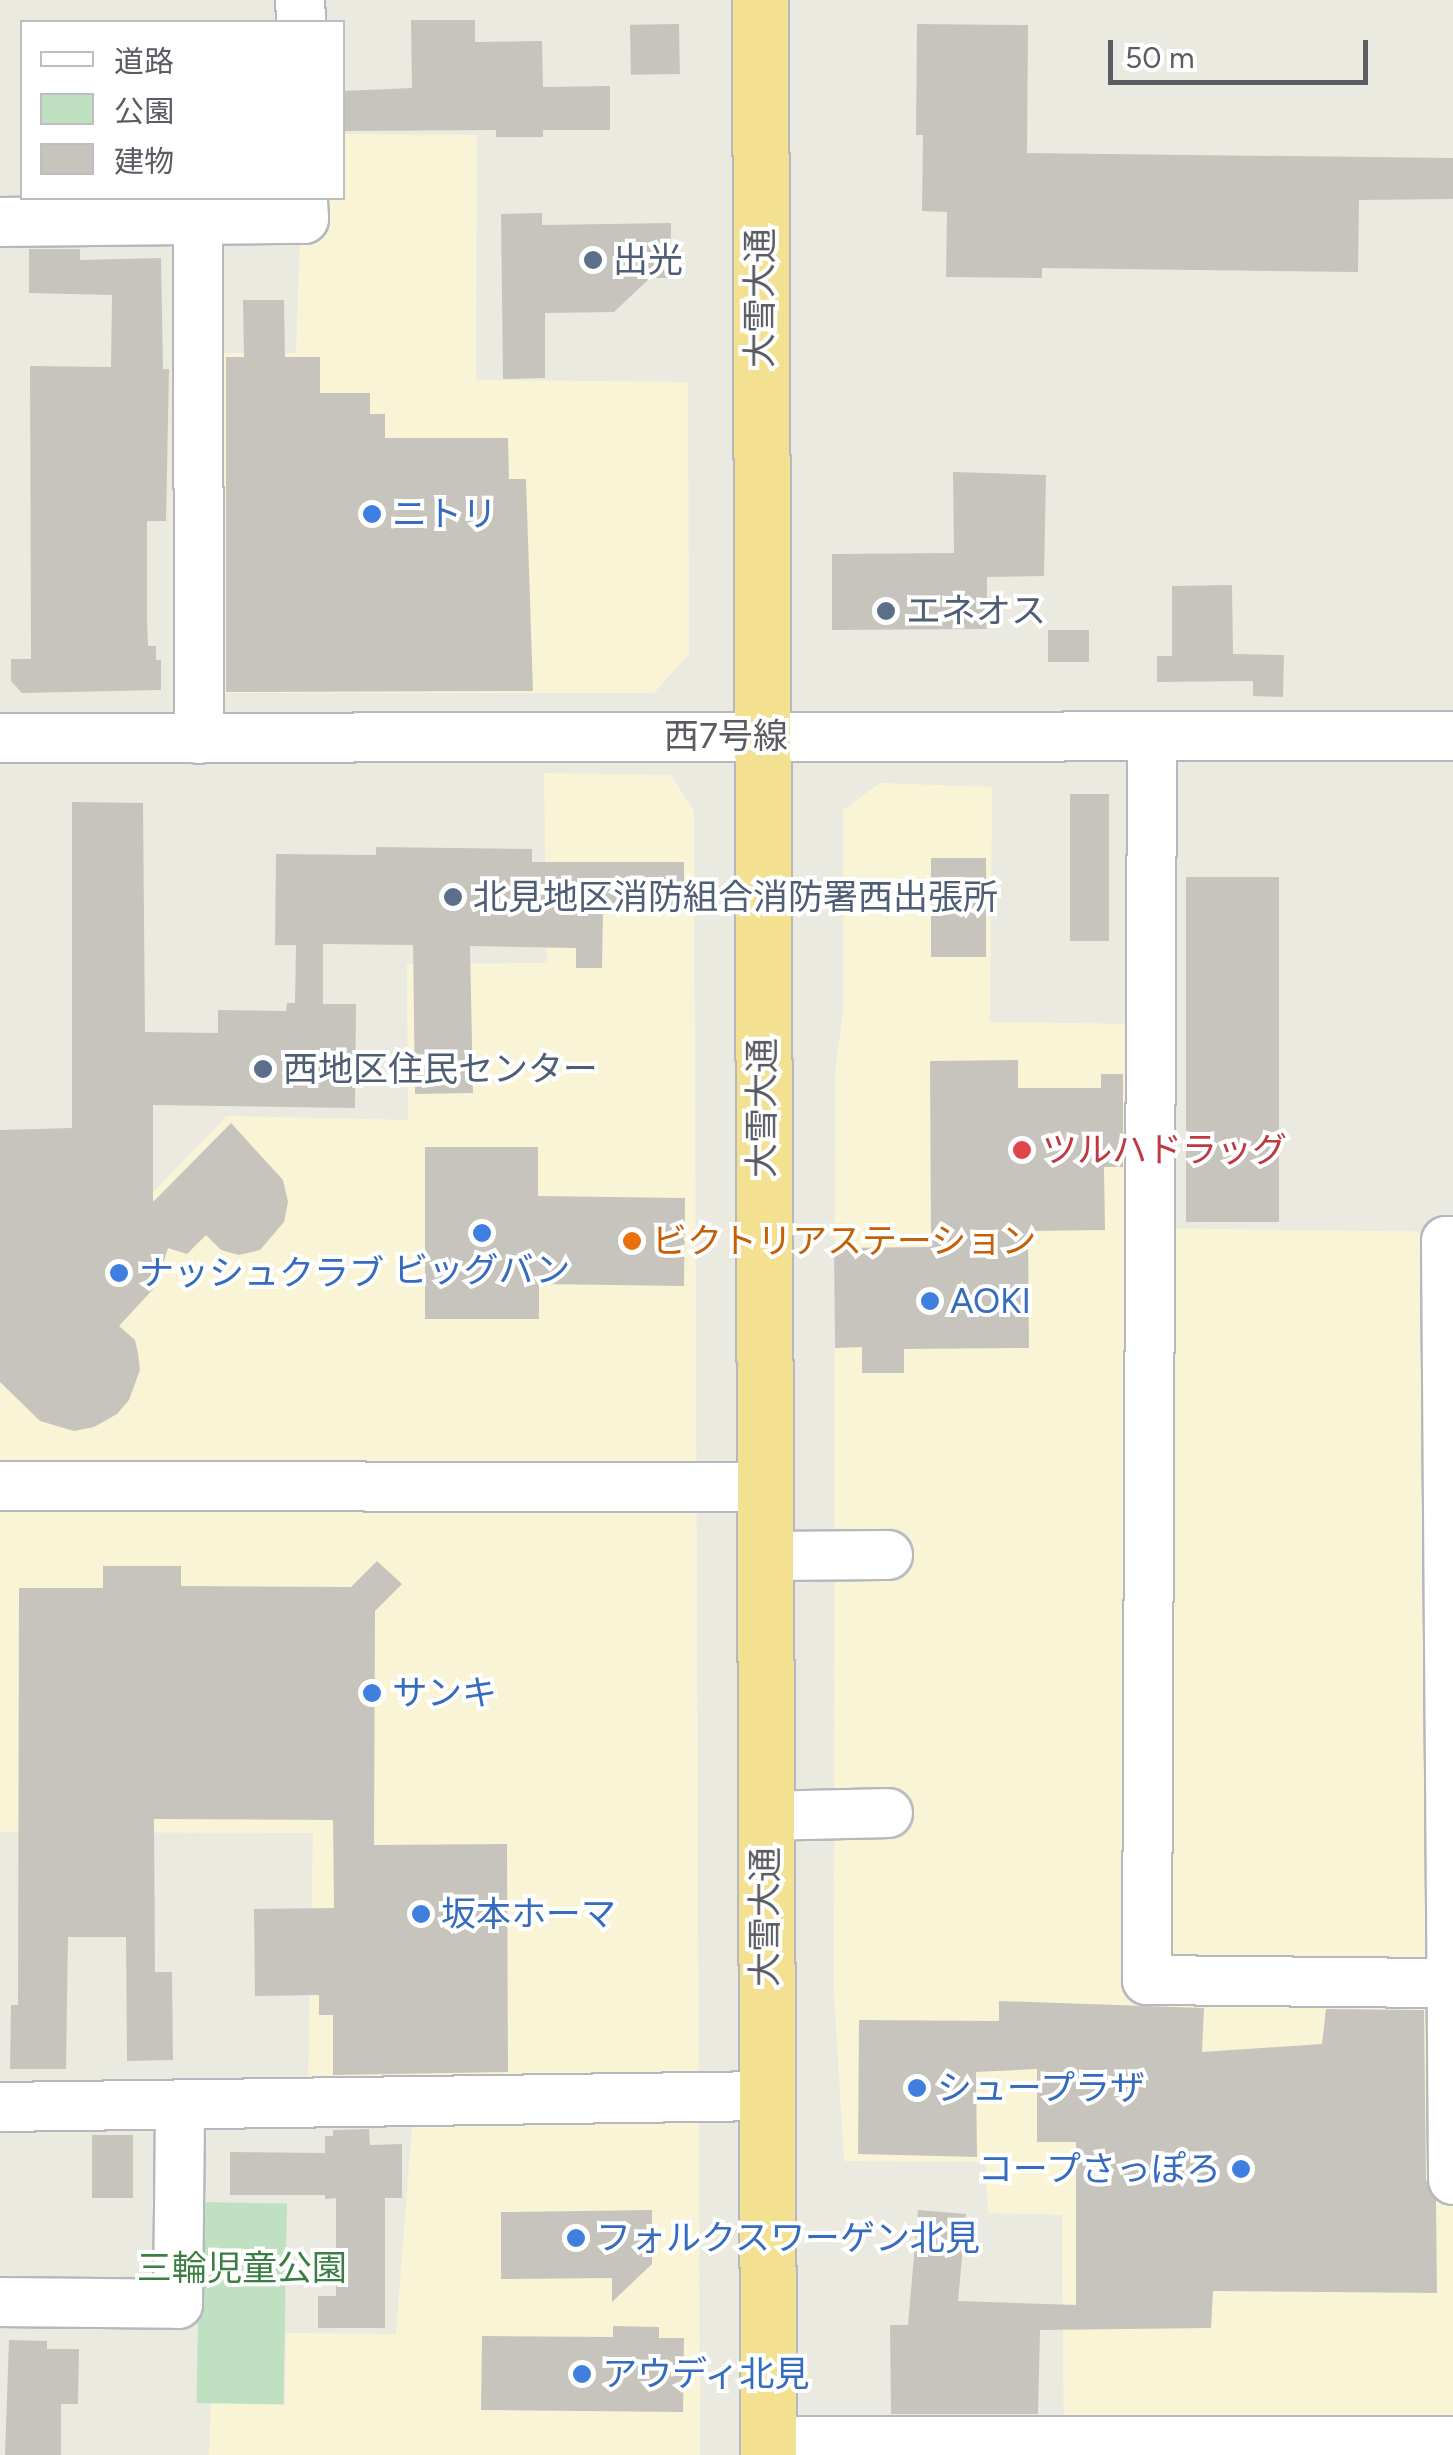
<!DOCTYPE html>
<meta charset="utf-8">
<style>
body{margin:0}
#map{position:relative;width:1453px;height:2455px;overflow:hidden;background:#ebeae1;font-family:Figtree,"Noto Sans JP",sans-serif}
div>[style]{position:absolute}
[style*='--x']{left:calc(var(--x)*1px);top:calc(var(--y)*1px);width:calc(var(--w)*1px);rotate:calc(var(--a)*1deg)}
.commercial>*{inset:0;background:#faf4d7}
.green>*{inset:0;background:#bfe1c2;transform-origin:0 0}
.building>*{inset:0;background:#c7c4be;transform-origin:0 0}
.roads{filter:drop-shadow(2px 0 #b7b8bd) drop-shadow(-2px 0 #b7b8bd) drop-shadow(0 2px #b7b8bd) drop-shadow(0 -2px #b7b8bd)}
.minor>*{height:48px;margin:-24px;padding:0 24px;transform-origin:24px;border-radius:24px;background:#fff}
.highway>*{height:55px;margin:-27.5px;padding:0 27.5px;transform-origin:27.5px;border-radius:27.5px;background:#f3e091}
.dots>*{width:28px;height:28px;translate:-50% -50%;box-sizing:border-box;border:5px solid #fff;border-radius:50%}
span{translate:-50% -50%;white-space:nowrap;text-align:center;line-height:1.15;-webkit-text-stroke:8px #fff;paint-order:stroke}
.service-label{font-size:35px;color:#4e5e75}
.left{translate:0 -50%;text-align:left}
.street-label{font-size:35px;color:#5a5c61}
.shop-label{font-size:35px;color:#366cbe}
.right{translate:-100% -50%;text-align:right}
.health-label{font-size:35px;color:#be3a42}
.food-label{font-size:35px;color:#c56008}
.park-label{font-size:35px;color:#3b7e43}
.legend{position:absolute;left:20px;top:20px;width:325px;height:180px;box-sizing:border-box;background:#fff;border:2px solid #bdbec0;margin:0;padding:12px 18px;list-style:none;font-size:30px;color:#5a5c61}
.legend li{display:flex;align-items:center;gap:20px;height:50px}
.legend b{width:50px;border:2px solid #bdbec0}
.scale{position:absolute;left:1108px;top:40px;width:260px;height:45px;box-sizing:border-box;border:5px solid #5a5c61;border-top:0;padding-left:12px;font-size:30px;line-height:35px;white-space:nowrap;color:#5a5c61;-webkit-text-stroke:8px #fff;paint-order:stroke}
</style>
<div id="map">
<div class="commercial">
<div style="clip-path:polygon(343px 134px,477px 135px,476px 380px,688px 382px,689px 654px,654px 693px,217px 693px,213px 353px,296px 353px,300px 237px,324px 236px,325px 198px,342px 198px)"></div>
<div style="clip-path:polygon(544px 773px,671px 775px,694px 811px,700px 2455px,209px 2455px,211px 2403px,285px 2404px,286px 2333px,396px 2334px,415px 2088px,308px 2087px,313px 1833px,0 1832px,0 1350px,227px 1116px,408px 1120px,407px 964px,547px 963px)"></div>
<div style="clip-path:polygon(880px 783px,992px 787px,990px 1022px,1133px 1024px,1133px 1228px,1453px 1232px,1453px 2455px,1064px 2455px,1062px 2215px,988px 2213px,985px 2162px,844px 2161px,834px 1993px,835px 1072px,843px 1012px,843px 810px)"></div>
</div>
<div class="green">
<div style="left:200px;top:2202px;width:87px;height:201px;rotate:1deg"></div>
</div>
<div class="building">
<div style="clip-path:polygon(411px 20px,475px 20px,475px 42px,542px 41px,543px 87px,610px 86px,610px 130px,543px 130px,543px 137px,496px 137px,496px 130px,342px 131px,342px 91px,412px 88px)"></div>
<div style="left:679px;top:24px;width:50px;height:49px;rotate:89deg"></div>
<div style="clip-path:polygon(917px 24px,1028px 25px,1027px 153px,1453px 158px,1453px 199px,1359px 200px,1358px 272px,1042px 268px,1042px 278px,946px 277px,947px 212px,922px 211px,923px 135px,916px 135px)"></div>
<div style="clip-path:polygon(542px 213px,542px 225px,671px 223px,671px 278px,650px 278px,614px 312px,545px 313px,545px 378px,503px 379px,501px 214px)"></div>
<div style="clip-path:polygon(29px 249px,80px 249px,80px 260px,161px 258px,163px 369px,169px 369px,166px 521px,147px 521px,147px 619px,148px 646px,156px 646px,156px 660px,161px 660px,161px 690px,22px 693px,11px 681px,11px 659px,31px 659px,30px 366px,111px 367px,112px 295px,29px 293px)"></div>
<div style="clip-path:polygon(243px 300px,284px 300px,285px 357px,320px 357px,320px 393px,370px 393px,370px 414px,385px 414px,385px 438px,508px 438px,509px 479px,526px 479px,533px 691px,226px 692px,226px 357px,244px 357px)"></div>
<div style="clip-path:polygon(953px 472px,1046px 475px,1044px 576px,987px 577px,987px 629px,832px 630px,832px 554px,954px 553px)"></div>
<div style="clip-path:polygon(1232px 585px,1233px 654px,1284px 655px,1283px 697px,1253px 696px,1253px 681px,1157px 682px,1157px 656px,1172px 656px,1172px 586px)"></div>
<div style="left:1048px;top:630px;width:41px;height:32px"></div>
<div style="left:1070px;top:794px;width:39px;height:147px"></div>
<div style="clip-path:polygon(72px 802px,143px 803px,145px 1032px,218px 1033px,218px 1010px,286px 1011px,287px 1003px,295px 1003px,296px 945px,275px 945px,276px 854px,376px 855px,376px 847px,532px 849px,532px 862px,684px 862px,684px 912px,603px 912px,602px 968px,576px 968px,576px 948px,470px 946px,473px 1093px,415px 1094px,413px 945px,323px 944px,323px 1004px,356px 1004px,355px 1108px,153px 1105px,153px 1202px,231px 1123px,283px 1180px,288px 1202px,284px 1222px,260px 1250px,239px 1255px,221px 1250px,206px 1235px,187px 1254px,168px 1248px,156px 1286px,119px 1326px,135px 1340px,138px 1353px,140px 1370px,129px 1400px,117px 1414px,94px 1427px,74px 1431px,40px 1421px,0 1382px,0 1130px,72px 1128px)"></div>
<div style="left:931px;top:858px;width:55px;height:99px"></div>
<div style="left:1279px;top:877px;width:345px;height:93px;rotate:90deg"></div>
<div style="clip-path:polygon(1018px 1060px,1018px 1088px,1101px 1088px,1101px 1074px,1123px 1074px,1123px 1167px,1104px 1167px,1105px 1230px,1028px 1231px,1029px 1348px,904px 1349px,904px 1373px,862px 1373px,862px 1347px,835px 1348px,834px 1248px,931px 1247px,930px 1061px)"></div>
<div style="clip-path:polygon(425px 1147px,538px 1147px,538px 1196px,685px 1198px,684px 1286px,539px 1284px,539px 1319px,425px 1319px)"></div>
<div style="clip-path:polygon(377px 1561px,402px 1584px,375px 1611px,374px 1845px,507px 1844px,508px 2072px,333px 2075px,333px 2015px,319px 2015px,319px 1995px,255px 1996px,254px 1909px,334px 1908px,333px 1820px,154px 1819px,155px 1972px,172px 1972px,173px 2060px,127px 2061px,126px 1937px,68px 1937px,66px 2069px,10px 2069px,11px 2005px,18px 2005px,19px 1588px,103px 1588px,103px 1566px,181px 1566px,181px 1586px,351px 1587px)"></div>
<div style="clip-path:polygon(999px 2001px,1204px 2008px,1202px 2052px,1322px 2044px,1326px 2009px,1424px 2010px,1426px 2180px,1436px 2200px,1437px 2293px,1213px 2291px,1211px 2328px,1040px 2330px,1038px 2414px,891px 2414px,890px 2325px,908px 2325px,918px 2210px,966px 2214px,958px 2301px,1076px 2305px,1076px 2142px,1037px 2142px,1037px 2069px,976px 2072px,977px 2157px,858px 2154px,859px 2020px,999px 2021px)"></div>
<div style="clip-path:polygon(369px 2129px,370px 2145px,402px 2144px,402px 2198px,385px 2198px,385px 2328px,318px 2328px,318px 2296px,336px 2296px,336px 2198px,325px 2199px,325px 2195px,230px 2195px,230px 2152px,325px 2153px,325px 2136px,333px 2136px,333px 2130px)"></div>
<div style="left:92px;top:2135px;width:41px;height:63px"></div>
<div style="clip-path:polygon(652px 2210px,652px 2264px,612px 2302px,612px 2278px,501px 2279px,501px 2212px)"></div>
<div style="clip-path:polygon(613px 2326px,659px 2327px,659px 2338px,684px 2338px,683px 2412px,481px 2410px,482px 2336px,613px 2337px)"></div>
<div style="clip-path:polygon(9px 2340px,47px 2341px,47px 2349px,79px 2349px,78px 2404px,61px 2404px,61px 2455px,5px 2455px)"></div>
</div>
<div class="roads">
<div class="minor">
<div style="--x:300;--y:0;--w:22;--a:87"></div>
<div style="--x:0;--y:222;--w:304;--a:-0.6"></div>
<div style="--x:304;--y:219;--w:21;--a:-93"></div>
<div style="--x:198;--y:222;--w:517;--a:89.89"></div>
<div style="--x:1152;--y:736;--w:1244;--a:90.23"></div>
<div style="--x:1147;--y:1980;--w:305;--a:0.6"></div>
<div style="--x:0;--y:738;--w:1453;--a:-0.08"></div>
<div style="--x:1453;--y:1241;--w:7;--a:180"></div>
<div style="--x:1446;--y:1241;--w:939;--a:89.57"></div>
<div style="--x:0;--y:1486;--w:763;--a:0.08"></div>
<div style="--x:764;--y:1556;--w:124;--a:-0.5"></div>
<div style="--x:765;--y:1816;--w:123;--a:-1.4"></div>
<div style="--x:0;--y:2107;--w:766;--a:-0.82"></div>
<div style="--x:0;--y:2302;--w:178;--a:0.6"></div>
<div style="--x:178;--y:2304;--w:199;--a:-89.4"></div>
<div style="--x:768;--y:2441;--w:685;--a:0"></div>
</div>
<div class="highway">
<div style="--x:760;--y:0;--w:2455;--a:89.81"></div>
</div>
</div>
<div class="dots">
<div style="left:593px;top:260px;background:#5c6f8a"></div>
<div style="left:372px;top:514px;background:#3f7fe0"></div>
<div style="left:886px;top:611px;background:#5c6f8a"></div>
<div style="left:453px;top:897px;background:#5c6f8a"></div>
<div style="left:263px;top:1069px;background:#5c6f8a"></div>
<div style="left:1022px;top:1150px;background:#e0444e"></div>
<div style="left:482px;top:1233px;background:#3f7fe0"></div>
<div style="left:632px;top:1241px;background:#e8710a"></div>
<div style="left:119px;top:1273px;background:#3f7fe0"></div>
<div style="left:930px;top:1301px;background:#3f7fe0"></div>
<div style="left:372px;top:1693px;background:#3f7fe0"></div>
<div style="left:421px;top:1914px;background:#3f7fe0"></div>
<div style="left:917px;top:2088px;background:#3f7fe0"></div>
<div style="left:1241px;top:2169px;background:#3f7fe0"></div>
<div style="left:576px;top:2238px;background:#3f7fe0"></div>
<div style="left:582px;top:2374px;background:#3f7fe0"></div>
</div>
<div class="service-label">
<span class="left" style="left:613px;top:260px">出光</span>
<span class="left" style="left:906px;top:611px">エネオス</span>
<span class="left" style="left:473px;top:897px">北見地区消防組合消防署西出張所</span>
<span class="left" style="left:283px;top:1069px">西地区住民センター</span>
</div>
<div class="street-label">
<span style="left:760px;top:298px;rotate:-90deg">大雪大通</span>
<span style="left:726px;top:736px">西7号線</span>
<span style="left:762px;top:1108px;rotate:-90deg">大雪大通</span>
<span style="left:765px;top:1917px;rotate:-90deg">大雪大通</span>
</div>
<div class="shop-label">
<span class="left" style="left:392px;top:514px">ニトリ</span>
<span style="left:482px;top:1270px">ビッグバン</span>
<span class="left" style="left:139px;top:1273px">ナッシュクラブ</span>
<span class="left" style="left:950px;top:1301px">AOKI</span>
<span class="left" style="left:392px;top:1693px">サンキ</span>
<span class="left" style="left:441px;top:1914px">坂本ホーマ</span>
<span class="left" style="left:937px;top:2088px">シュープラザ</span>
<span class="right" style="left:1221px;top:2169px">コープさっぽろ</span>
<span class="left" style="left:596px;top:2238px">フォルクスワーゲン北見</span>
<span class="left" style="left:602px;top:2374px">アウディ北見</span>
</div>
<div class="health-label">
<span class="left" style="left:1042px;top:1150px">ツルハドラッグ</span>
</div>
<div class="food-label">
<span class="left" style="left:652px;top:1241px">ビクトリアステーション</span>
</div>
<div class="park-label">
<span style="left:242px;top:2268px">三輪児童公園</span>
</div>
<ul class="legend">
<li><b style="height:12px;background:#fff"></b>道路</li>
<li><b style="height:28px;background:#bfe1c2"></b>公園</li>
<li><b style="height:28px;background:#c7c4be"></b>建物</li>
</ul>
<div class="scale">50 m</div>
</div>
